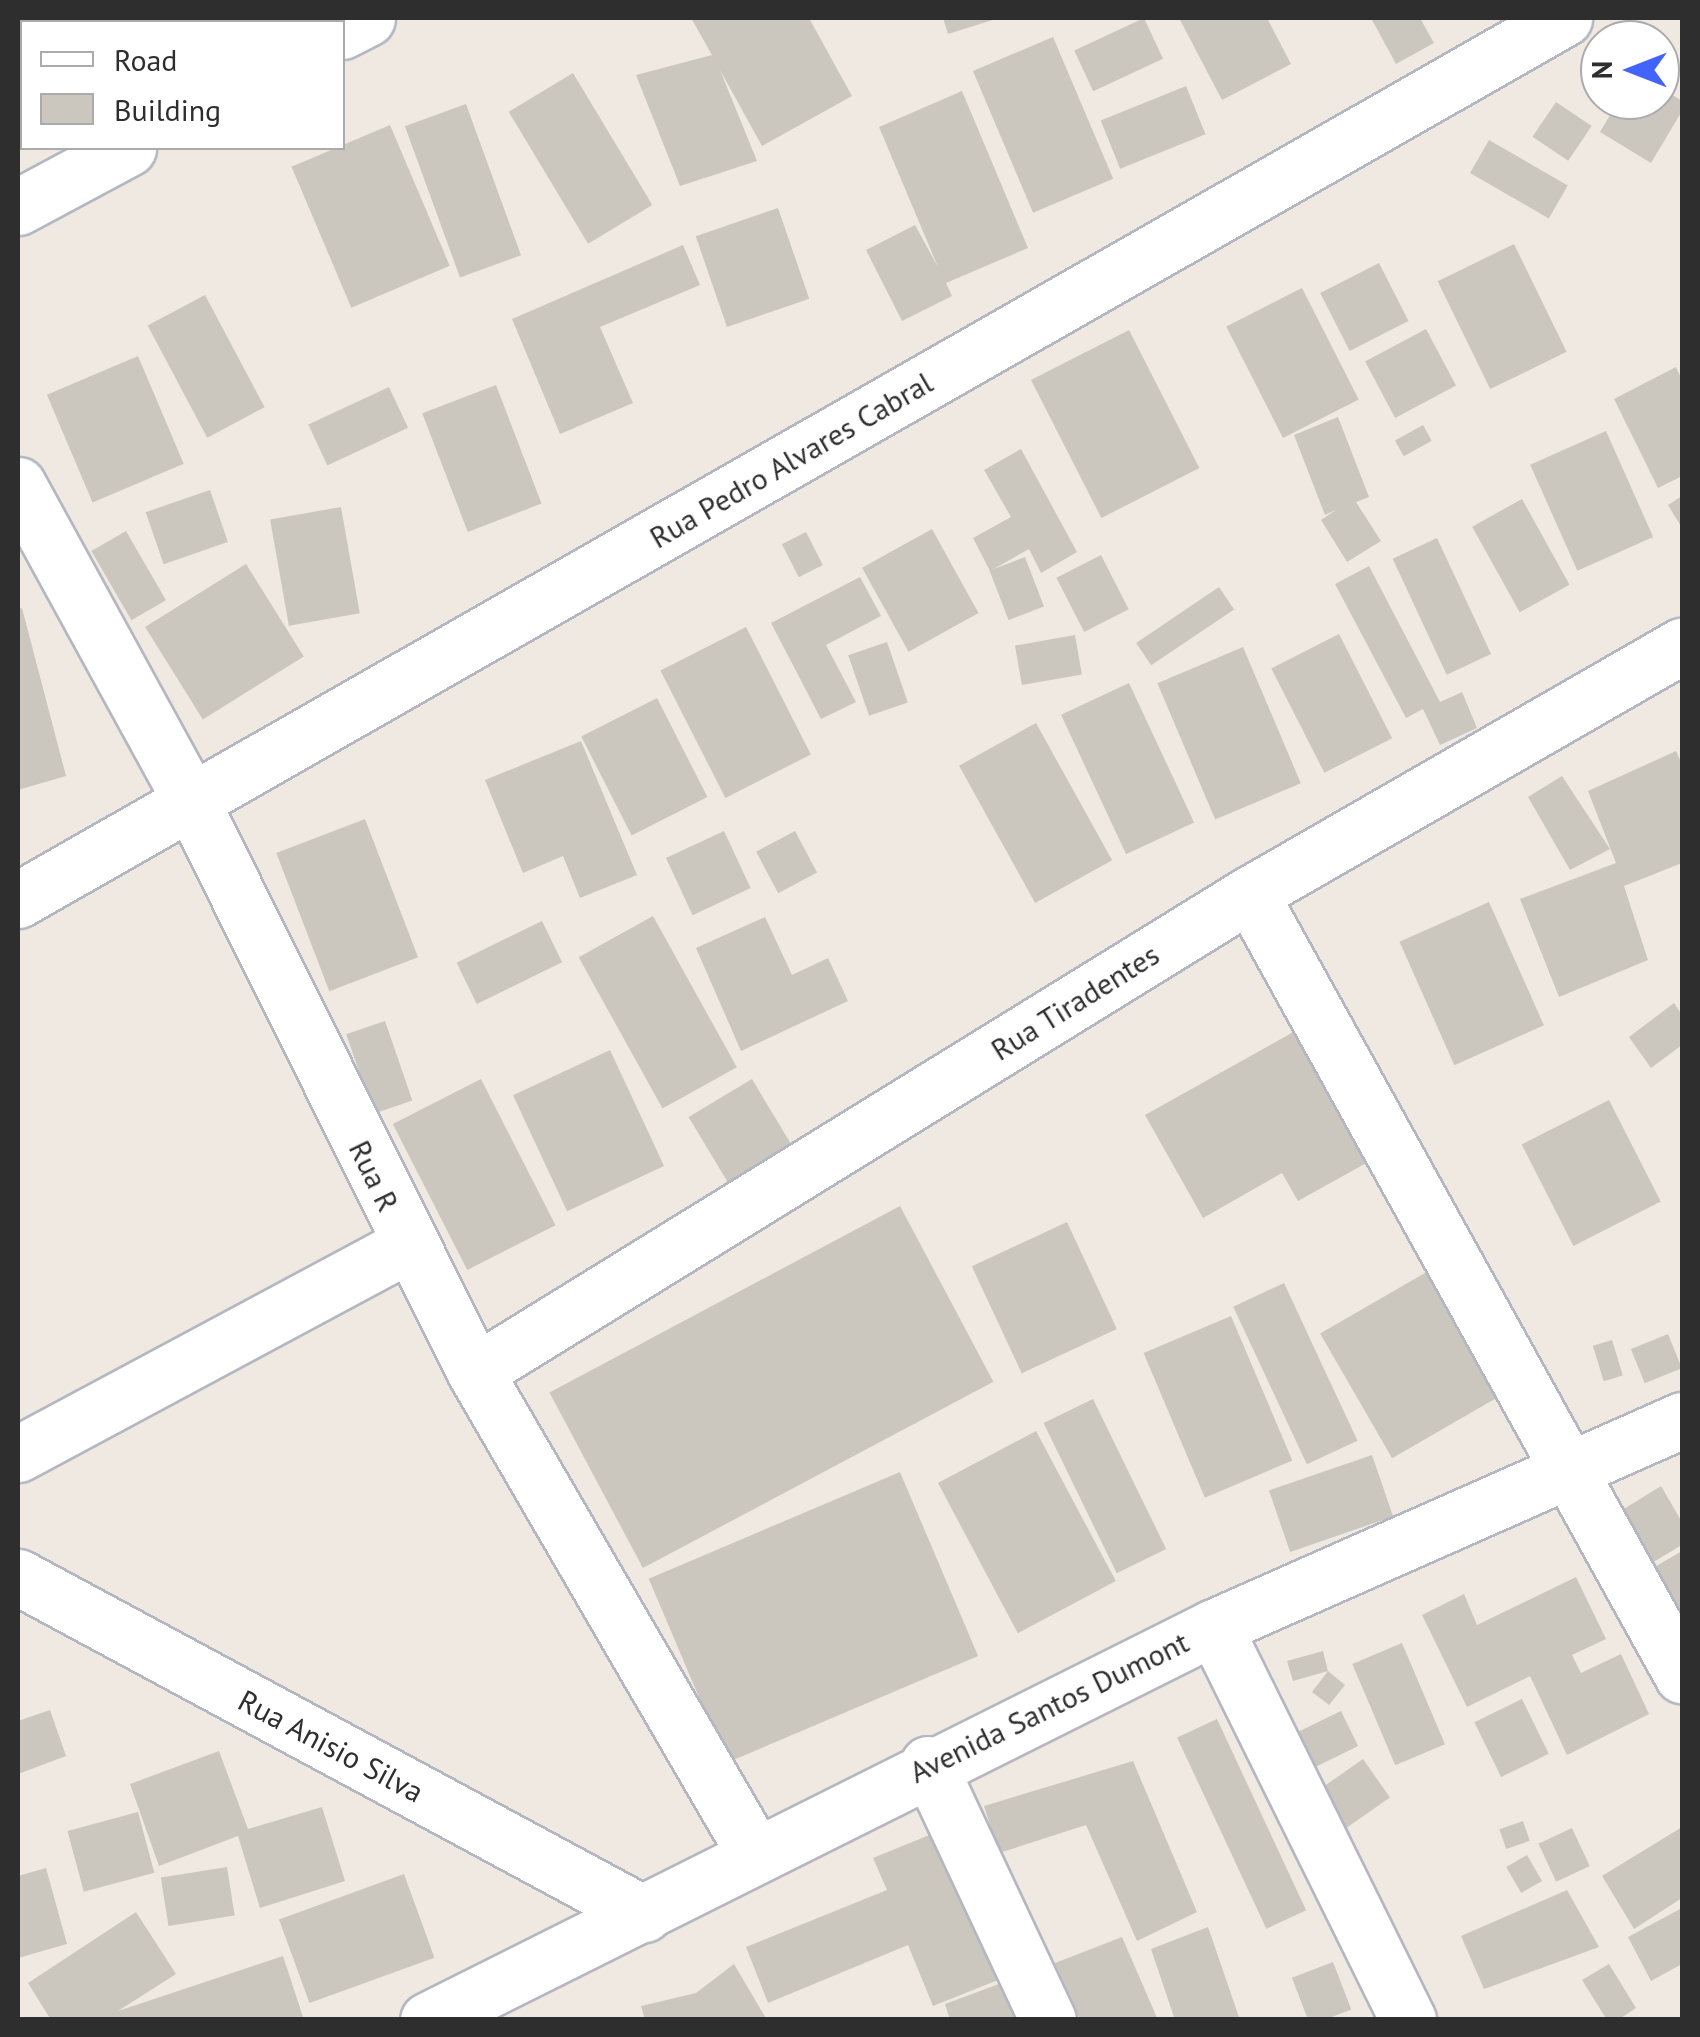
<!DOCTYPE html>
<style>
body{margin:0}
#map{position:relative;width:1700px;height:2037px;overflow:hidden;background:#efe9e1;font-family:"PT Sans",sans-serif}
div>[style]{position:absolute}
[style*='--x']{left:calc(var(--x)*1px);top:calc(var(--y)*1px);width:calc(var(--w)*1px);rotate:calc(var(--a)*1deg)}
.building>*{inset:0;background:#cbc7bf;transform-origin:0 0}
.roads{filter:drop-shadow(2px 0 #b4b7c1) drop-shadow(-2px 0 #b4b7c1) drop-shadow(0 2px #b4b7c1) drop-shadow(0 -2px #b4b7c1)}
.minor>*{height:55px;margin:-27.5px;padding:0 27.5px;transform-origin:27.5px;border-radius:27.5px;background:#fff}
span{translate:-50% -50%;white-space:nowrap;text-align:center;line-height:1.15;-webkit-text-stroke:8px #fff;paint-order:stroke}
.street-label{font-size:30px;color:#2e2e2e}
.frame{position:absolute;inset:0;border:20px solid #2e2e2e;pointer-events:none}
.legend{position:absolute;left:20px;top:20px;width:325px;height:130px;box-sizing:border-box;background:#fff;border:2px solid #ababab;margin:0;padding:12px 18px;list-style:none;font-size:30px;color:#2e2e2e}
.legend li{display:flex;align-items:center;gap:20px;height:50px}
.legend b{width:50px;border:2px solid #ababab}
.north{position:absolute;left:1580px;top:20px;width:100px;height:100px;box-sizing:border-box;background:#fff;border:2px solid #ababab;border-radius:50%;rotate:270deg;font-size:28px;font-weight:700;line-height:40px;text-align:center;color:#2e2e2e}
.north::after{content:'';display:block;margin:auto;width:35px;height:45px;background:#4264fb;clip-path:polygon(50% 0,100% 100%,50% 72%,0 100%)}
</style>
<div id="map">
<div class="building">
<div style="clip-path:polygon(18px 18px,103px 18px,105px 22px,22px 22px,18px 56px)"></div>
<div style="clip-path:polygon(125px 18px,192px 18px,181px 22px)"></div>
<div style="clip-path:polygon(691px 18px,809px 18px,852px 96px,762px 146px,720px 70px,757px 161px,680px 186px,636px 75px,712px 55px)"></div>
<div style="clip-path:polygon(943px 18px,999px 18px,948px 34px)"></div>
<div style="left:1144px;top:18px;width:45px;height:77px;rotate:65deg"></div>
<div style="clip-path:polygon(1179px 18px,1267px 18px,1291px 64px,1222px 100px)"></div>
<div style="clip-path:polygon(1371px 18px,1420px 18px,1434px 43px,1396px 64px)"></div>
<div style="left:1053px;top:37px;width:154px;height:87px;rotate:67deg"></div>
<div style="clip-path:polygon(18px 73px,22px 80px,18px 124px)"></div>
<div style="left:573px;top:73px;width:154px;height:75px;rotate:59deg"></div>
<div style="left:1186px;top:86px;width:52px;height:92px;rotate:68deg"></div>
<div style="clip-path:polygon(1660px 87px,1682px 101px,1682px 111px,1651px 163px,1600px 132px,1619px 100px,1660px 100px)"></div>
<div style="clip-path:polygon(962px 91px,1028px 248px,946px 283px,952px 296px,902px 321px,866px 250px,915px 225px,938px 267px,879px 127px)"></div>
<div style="left:1556px;top:102px;width:43px;height:42px;rotate:34deg"></div>
<div style="left:466px;top:104px;width:161px;height:65px;rotate:70deg"></div>
<div style="left:390px;top:125px;width:153px;height:107px;rotate:67deg"></div>
<div style="left:1489px;top:140px;width:91px;height:38px;rotate:30deg"></div>
<div style="left:778px;top:208px;width:96px;height:87px;rotate:71deg"></div>
<div style="left:1514px;top:244px;width:120px;height:85px;rotate:64deg"></div>
<div style="clip-path:polygon(683px 245px,700px 285px,600px 327px,633px 403px,560px 434px,512px 319px)"></div>
<div style="left:1379px;top:263px;width:65px;height:66px;rotate:63deg"></div>
<div style="left:1302px;top:288px;width:125px;height:85px;rotate:63deg"></div>
<div style="left:205px;top:295px;width:127px;height:65px;rotate:62deg"></div>
<div style="left:1426px;top:329px;width:64px;height:69px;rotate:62deg"></div>
<div style="left:1129px;top:330px;width:155px;height:110px;rotate:63deg"></div>
<div style="left:138px;top:356px;width:117px;height:99px;rotate:67deg"></div>
<div style="clip-path:polygon(1676px 367px,1682px 380px,1682px 476px,1658px 488px,1614px 399px)"></div>
<div style="left:496px;top:385px;width:127px;height:79px;rotate:69deg"></div>
<div style="left:389px;top:387px;width:45px;height:89px;rotate:65deg"></div>
<div style="clip-path:polygon(1338px 417px,1369px 497px,1356px 502px,1381px 541px,1347px 562px,1321px 520px,1336px 510px,1325px 515px,1294px 435px)"></div>
<div style="left:1423px;top:425px;width:18px;height:32px;rotate:61deg"></div>
<div style="left:1606px;top:431px;width:116px;height:83px;rotate:66deg"></div>
<div style="clip-path:polygon(1021px 449px,1077px 552px,1041px 573px,1029px 549px,990px 571px,973px 538px,1011px 517px,984px 470px)"></div>
<div style="left:210px;top:490px;width:55px;height:68px;rotate:71deg"></div>
<div style="clip-path:polygon(1682px 496px,1682px 528px,1668px 505px)"></div>
<div style="left:1522px;top:499px;width:98px;height:57px;rotate:61deg"></div>
<div style="left:341px;top:507px;width:108px;height:72px;rotate:80deg"></div>
<div style="left:932px;top:529px;width:96px;height:80px;rotate:61deg"></div>
<div style="left:126px;top:531px;width:80px;height:40px;rotate:60deg"></div>
<div style="left:806px;top:532px;width:37px;height:27px;rotate:63deg"></div>
<div style="left:1437px;top:538px;width:128px;height:49px;rotate:65deg"></div>
<div style="left:1101px;top:555px;width:61px;height:50px;rotate:63deg"></div>
<div style="left:1025px;top:557px;width:53px;height:38px;rotate:69deg"></div>
<div style="left:246px;top:564px;width:109px;height:119px;rotate:58deg"></div>
<div style="clip-path:polygon(1369px 566px,1440px 702px,1462px 692px,1477px 728px,1440px 745px,1423px 709px,1406px 718px,1335px 584px)"></div>
<div style="clip-path:polygon(860px 577px,881px 616px,826px 645px,856px 702px,821px 719px,771px 623px)"></div>
<div style="left:1219px;top:587px;width:27px;height:100px;rotate:56deg"></div>
<div style="clip-path:polygon(22px 608px,66px 776px,18px 790px,18px 609px)"></div>
<div style="left:746px;top:627px;width:143px;height:96px;rotate:63deg"></div>
<div style="left:1339px;top:634px;width:117px;height:76px;rotate:63deg"></div>
<div style="left:1075px;top:635px;width:40px;height:61px;rotate:80deg"></div>
<div style="left:887px;top:642px;width:64px;height:41px;rotate:71deg"></div>
<div style="left:1243px;top:647px;width:148px;height:93px;rotate:67deg"></div>
<div style="left:1129px;top:683px;width:154px;height:75px;rotate:65deg"></div>
<div style="left:657px;top:698px;width:111px;height:85px;rotate:63deg"></div>
<div style="left:1036px;top:723px;width:157px;height:88px;rotate:61deg"></div>
<div style="clip-path:polygon(581px 741px,637px 875px,580px 898px,563px 856px,523px 873px,485px 780px)"></div>
<div style="clip-path:polygon(1676px 751px,1682px 764px,1682px 863px,1624px 886px,1648px 960px,1559px 997px,1520px 899px,1616px 863px,1588px 791px)"></div>
<div style="clip-path:polygon(1562px 776px,1610px 849px,1570px 870px,1528px 797px)"></div>
<div style="left:365px;top:819px;width:148px;height:95px;rotate:69deg"></div>
<div style="left:724px;top:831px;width:63px;height:64px;rotate:65deg"></div>
<div style="left:795px;top:831px;width:47px;height:44px;rotate:62deg"></div>
<div style="left:1489px;top:902px;width:135px;height:98px;rotate:66deg"></div>
<div style="left:653px;top:916px;width:173px;height:85px;rotate:61deg"></div>
<div style="clip-path:polygon(765px 917px,792px 975px,828px 958px,848px 1001px,741px 1051px,696px 948px)"></div>
<div style="left:542px;top:921px;width:46px;height:95px;rotate:64deg"></div>
<div style="clip-path:polygon(1674px 1003px,1682px 1015px,1682px 1045px,1651px 1068px,1629px 1037px)"></div>
<div style="left:385px;top:1021px;width:84px;height:41px;rotate:71deg"></div>
<div style="clip-path:polygon(1306px 1025px,1379px 1156px,1298px 1201px,1282px 1173px,1203px 1218px,1145px 1115px)"></div>
<div style="left:610px;top:1050px;width:128px;height:107px;rotate:65deg"></div>
<div style="left:481px;top:1079px;width:164px;height:99px;rotate:63deg"></div>
<div style="left:752px;top:1079px;width:81px;height:74px;rotate:59deg"></div>
<div style="left:1609px;top:1100px;width:114px;height:98px;rotate:63deg"></div>
<div style="left:900px;top:1206px;width:199px;height:397px;rotate:62deg"></div>
<div style="left:1067px;top:1222px;width:118px;height:105px;rotate:65deg"></div>
<div style="left:1437px;top:1266px;width:144px;height:135px;rotate:60deg"></div>
<div style="left:1284px;top:1283px;width:174px;height:56px;rotate:65deg"></div>
<div style="left:1231px;top:1316px;width:157px;height:95px;rotate:67deg"></div>
<div style="left:1668px;top:1334px;width:37px;height:40px;rotate:68deg"></div>
<div style="left:1612px;top:1340px;width:37px;height:20px;rotate:73deg"></div>
<div style="left:1093px;top:1399px;width:167px;height:55px;rotate:64deg"></div>
<div style="left:1036px;top:1431px;width:170px;height:111px;rotate:62deg"></div>
<div style="left:1372px;top:1455px;width:65px;height:109px;rotate:71deg"></div>
<div style="left:900px;top:1472px;width:200px;height:273px;rotate:67deg"></div>
<div style="clip-path:polygon(1661px 1486px,1682px 1522px,1682px 1545px,1645px 1567px,1614px 1515px)"></div>
<div style="clip-path:polygon(1682px 1551px,1682px 1633px,1646px 1572px)"></div>
<div style="clip-path:polygon(1576px 1577px,1606px 1639px,1572px 1655px,1581px 1673px,1621px 1654px,1649px 1714px,1567px 1755px,1530px 1676px,1467px 1707px,1422px 1615px,1464px 1594px,1477px 1625px)"></div>
<div style="left:1402px;top:1643px;width:110px;height:54px;rotate:67deg"></div>
<div style="clip-path:polygon(1323px 1651px,1328px 1671px,1345px 1685px,1329px 1705px,1312px 1692px,1328px 1671px,1293px 1681px,1287px 1661px)"></div>
<div style="left:1522px;top:1699px;width:61px;height:53px;rotate:64deg"></div>
<div style="clip-path:polygon(50px 1710px,66px 1756px,18px 1774px,18px 1721px)"></div>
<div style="left:1341px;top:1711px;width:39px;height:59px;rotate:64deg"></div>
<div style="left:1217px;top:1719px;width:211px;height:44px;rotate:65deg"></div>
<div style="clip-path:polygon(219px 1751px,248px 1829px,322px 1807px,345px 1881px,260px 1908px,238px 1836px,159px 1866px,130px 1784px)"></div>
<div style="left:1363px;top:1759px;width:47px;height:55px;rotate:55deg"></div>
<div style="clip-path:polygon(1133px 1761px,1197px 1912px,1137px 1941px,1086px 1825px,999px 1853px,984px 1806px)"></div>
<div style="left:138px;top:1812px;width:63px;height:73px;rotate:75deg"></div>
<div style="left:1523px;top:1821px;width:21px;height:25px;rotate:71deg"></div>
<div style="clip-path:polygon(1682px 1827px,1682px 1898px,1634px 1929px,1602px 1876px)"></div>
<div style="left:1572px;top:1828px;width:42px;height:37px;rotate:65deg"></div>
<div style="clip-path:polygon(944px 1829px,1003px 1978px,933px 2006px,908px 1945px,768px 2003px,746px 1947px,887px 1890px,873px 1858px)"></div>
<div style="left:1527px;top:1855px;width:30px;height:24px;rotate:60deg"></div>
<div style="left:227px;top:1867px;width:49px;height:67px;rotate:81deg"></div>
<div style="clip-path:polygon(46px 1868px,67px 1944px,18px 1958px,18px 1876px)"></div>
<div style="left:404px;top:1874px;width:89px;height:133px;rotate:70deg"></div>
<div style="clip-path:polygon(1567px 1890px,1599px 1947px,1484px 1989px,1461px 1936px)"></div>
<div style="clip-path:polygon(1682px 1908px,1682px 1964px,1651px 1981px,1628px 1937px)"></div>
<div style="clip-path:polygon(136px 1912px,176px 1974px,118px 2011px,283px 1956px,304px 2020px,51px 2020px,28px 1983px)"></div>
<div style="clip-path:polygon(1208px 1927px,1240px 2020px,1175px 2020px,1151px 1949px)"></div>
<div style="clip-path:polygon(1122px 1937px,1158px 2020px,1080px 2020px,1055px 1963px)"></div>
<div style="left:1333px;top:1962px;width:51px;height:44px;rotate:69deg"></div>
<div style="clip-path:polygon(734px 1964px,767px 2020px,645px 2020px,641px 2006px,696px 1993px)"></div>
<div style="clip-path:polygon(1609px 1964px,1636px 2008px,1618px 2020px,1607px 2020px,1582px 1980px)"></div>
<div style="clip-path:polygon(1007px 1981px,1021px 2020px,950px 2020px,945px 2004px)"></div>
</div>
<div class="roads">
<div class="minor">
<div style="--x:342;--y:31;--w:28;--a:-27"></div>
<div style="--x:18;--y:207;--w:125;--a:-28.2"></div>
<div style="--x:18;--y:485;--w:362;--a:61.3"></div>
<div style="--x:192;--y:803;--w:635;--a:63.56"></div>
<div style="--x:475;--y:1372;--w:557;--a:59.85"></div>
<div style="--x:1250;--y:894;--w:893;--a:61.05"></div>
<div style="--x:18;--y:900;--w:1780;--a:-29.7"></div>
<div style="--x:475;--y:1372;--w:911;--a:-31.67"></div>
<div style="--x:1250;--y:894;--w:498;--a:-29.9"></div>
<div style="--x:18;--y:1454;--w:442;--a:-28.2"></div>
<div style="--x:18;--y:1577;--w:711;--a:28.3"></div>
<div style="--x:1214;--y:1627;--w:438;--a:63.7"></div>
<div style="--x:928;--y:1764;--w:283;--a:64.9"></div>
<div style="--x:428;--y:2020;--w:879;--a:-26.57"></div>
<div style="--x:1214;--y:1627;--w:512;--a:-23.86"></div>
</div>
</div>
<div class="street-label">
<span style="left:791px;top:460px;rotate:-30deg">Rua Pedro Alvares Cabral</span>
<span style="left:1075px;top:1002px;rotate:-32deg">Rua Tiradentes</span>
<span style="left:374px;top:1176px;rotate:64deg">Rua R</span>
<span style="left:1049px;top:1707px;rotate:-26deg">Avenida Santos Dumont</span>
<span style="left:331px;top:1746px;rotate:28deg">Rua Anisio Silva</span>
</div>
<div class="frame"></div>
<ul class="legend">
<li><b style="height:12px;background:#fff"></b>Road</li>
<li><b style="height:28px;background:#cbc7bf"></b>Building</li>
</ul>
<div class="north">N</div>
</div>
